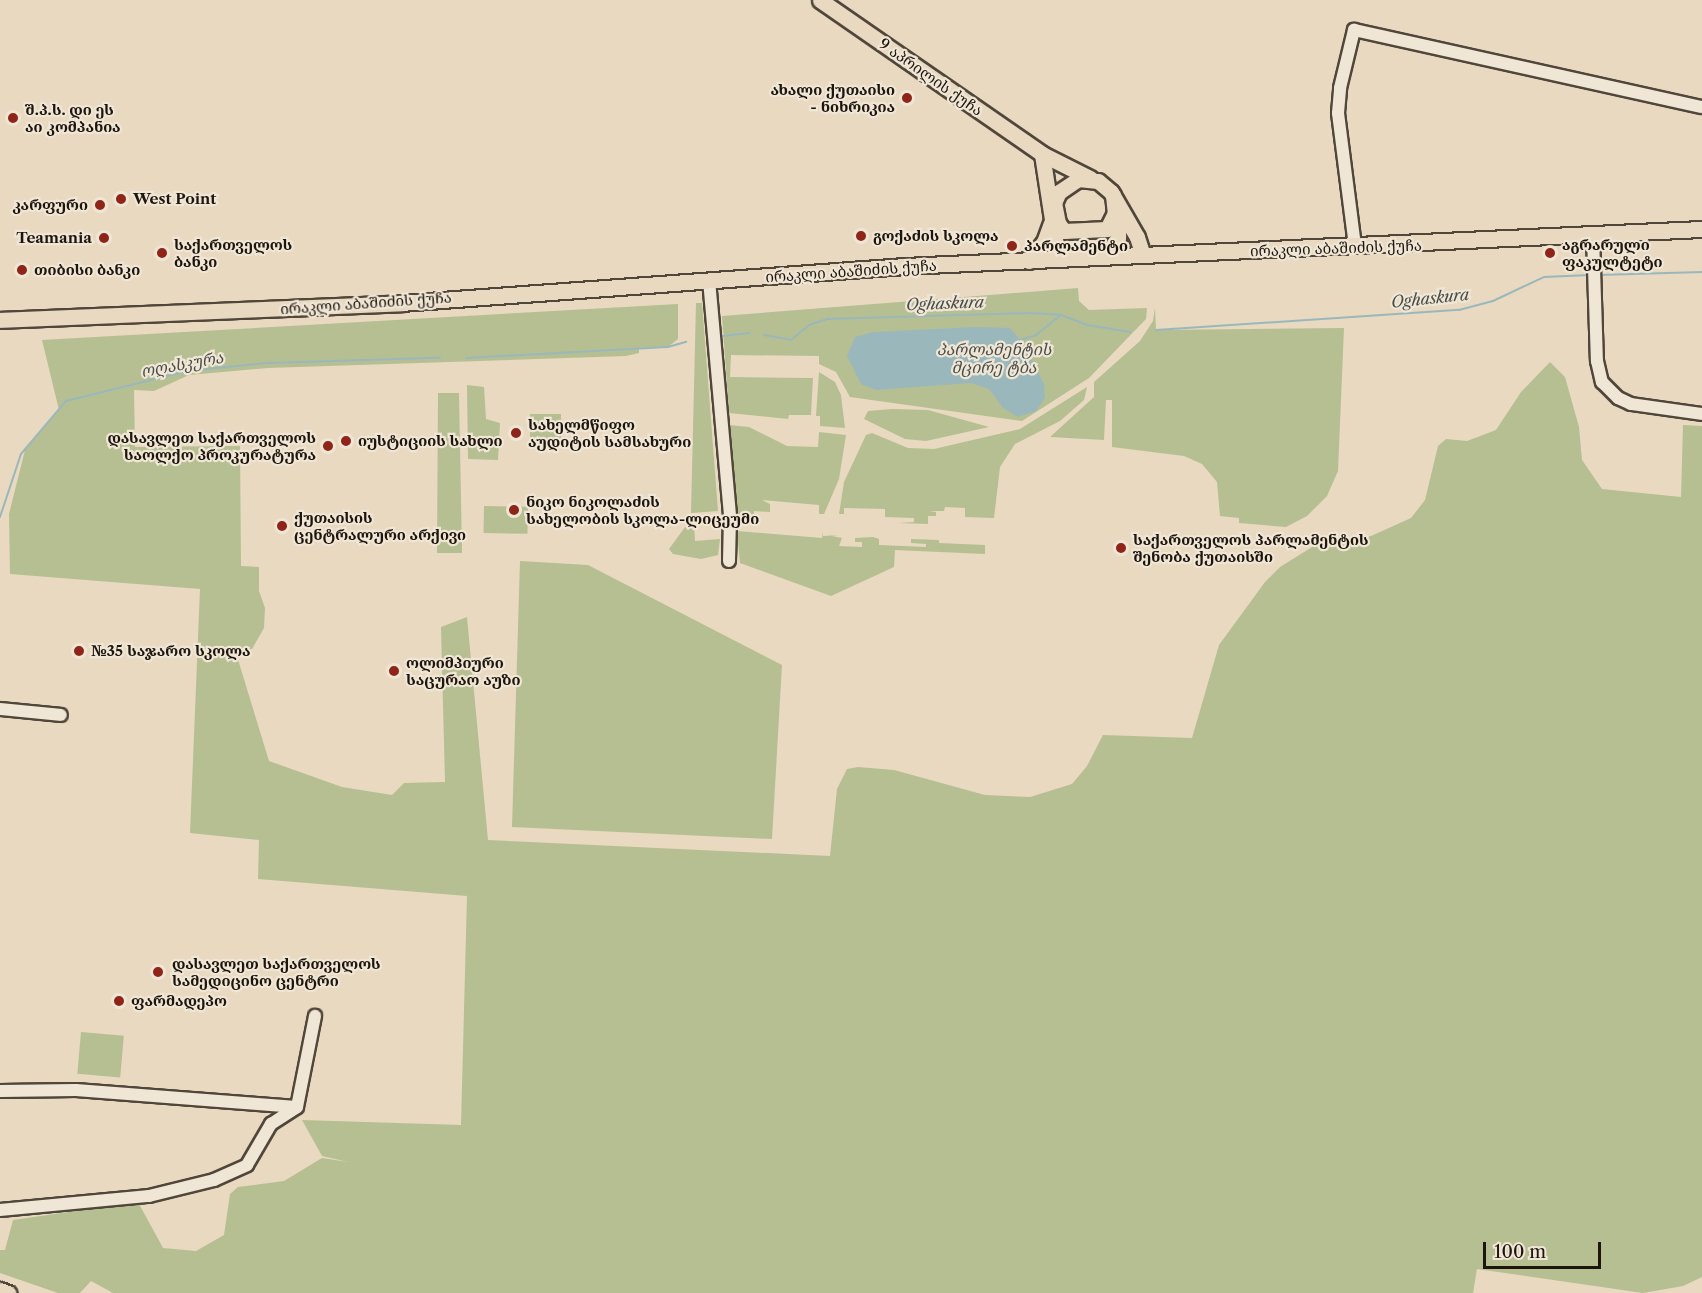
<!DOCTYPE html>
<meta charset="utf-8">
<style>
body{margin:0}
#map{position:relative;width:1702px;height:1293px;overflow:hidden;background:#e8d9c0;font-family:"Libre Caslon Text","Noto Serif Georgian",serif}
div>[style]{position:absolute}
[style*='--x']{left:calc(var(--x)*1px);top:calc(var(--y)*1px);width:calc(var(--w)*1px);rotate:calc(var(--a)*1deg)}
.green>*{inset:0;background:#b6bf92;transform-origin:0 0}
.water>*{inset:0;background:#9ab8bb}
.stream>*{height:2px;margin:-1px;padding:0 1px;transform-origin:1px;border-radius:1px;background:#9ab8bb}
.roads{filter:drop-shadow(2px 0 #50463a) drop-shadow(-2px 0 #50463a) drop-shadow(0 2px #50463a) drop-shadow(0 -2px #50463a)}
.minor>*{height:12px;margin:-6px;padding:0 6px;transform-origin:6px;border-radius:6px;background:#f0e6d6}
.major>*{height:15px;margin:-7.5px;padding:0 7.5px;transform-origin:7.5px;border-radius:7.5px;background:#e8d9c0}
.dots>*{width:16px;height:16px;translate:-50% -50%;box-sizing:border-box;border:3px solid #f0e6d6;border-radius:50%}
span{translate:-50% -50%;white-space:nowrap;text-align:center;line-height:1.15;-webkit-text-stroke:4.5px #f0e6d6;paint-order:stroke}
.street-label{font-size:15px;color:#1e150d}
.poi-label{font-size:15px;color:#1e150d;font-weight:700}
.right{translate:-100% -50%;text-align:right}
.left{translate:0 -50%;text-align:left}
.water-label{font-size:16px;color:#494e4a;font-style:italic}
.scale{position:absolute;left:1483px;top:1242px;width:118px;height:27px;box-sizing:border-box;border:3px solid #1e150d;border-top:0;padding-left:8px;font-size:18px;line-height:21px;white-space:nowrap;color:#1e150d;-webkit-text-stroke:4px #f0e6d6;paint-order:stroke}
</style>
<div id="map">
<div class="green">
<div style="clip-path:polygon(1078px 288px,1079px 301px,1089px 310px,1147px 308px,1146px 319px,1089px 378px,1022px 421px,850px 397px,836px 372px,819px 364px,819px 356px,731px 355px,730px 377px,813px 378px,811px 415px,789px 415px,788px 419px,729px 413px,722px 316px)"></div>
<div style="clip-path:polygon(696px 303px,702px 303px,718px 511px,691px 513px)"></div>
<div style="clip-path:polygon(678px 304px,678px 339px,668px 347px,639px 349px,639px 353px,626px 356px,268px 368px,189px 375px,154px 391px,134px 390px,135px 447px,240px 446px,241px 566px,259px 567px,259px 591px,265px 608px,264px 628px,252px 649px,236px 653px,269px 761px,342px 787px,392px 795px,404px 783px,445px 782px,441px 627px,467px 617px,488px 840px,830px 856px,837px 789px,847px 769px,858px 767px,894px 770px,985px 795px,1030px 797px,1072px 784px,1087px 766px,1103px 735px,1192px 738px,1219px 645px,1265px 582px,1280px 567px,1317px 544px,1371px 536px,1411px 518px,1425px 500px,1438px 446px,1446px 439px,1467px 441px,1496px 430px,1521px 392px,1550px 362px,1565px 377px,1579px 427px,1582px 460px,1602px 489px,1681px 497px,1683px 425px,1702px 426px,1702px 1277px,1683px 1286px,1643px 1293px,1477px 1269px,1473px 1293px,113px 1293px,91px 1281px,80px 1293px,58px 1293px,0 1273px,0 1250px,5px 1250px,13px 1220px,138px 1202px,163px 1248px,196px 1251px,224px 1235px,230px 1194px,238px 1187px,284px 1181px,322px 1158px,348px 1162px,322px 1156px,302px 1120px,461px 1125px,467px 896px,258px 879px,259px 840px,190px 833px,200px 589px,10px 574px,9px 514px,25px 450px,59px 410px,42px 340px)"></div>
<div style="clip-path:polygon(1155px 308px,1156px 330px,1344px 328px,1338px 471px,1327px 496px,1307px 516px,1286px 527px,1239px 523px,1239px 518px,1220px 516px,1217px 482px,1202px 464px,1184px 456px,1112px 447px,1112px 400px,1106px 400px,1104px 440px,1050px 437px,1094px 397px,1094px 382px,1140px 341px,1153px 321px)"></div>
<div style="clip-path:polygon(819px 372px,835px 382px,841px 395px,845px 428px,820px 426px,820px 416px,816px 416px)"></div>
<div style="clip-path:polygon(467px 385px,484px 387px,486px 419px,500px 423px,498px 460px,468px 459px)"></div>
<div style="clip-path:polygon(1087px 387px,1084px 400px,1060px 421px,1015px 444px,1000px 467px,994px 518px,965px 517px,965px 508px,945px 507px,944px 511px,929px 511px,936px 512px,936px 516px,928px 516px,928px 524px,899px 523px,914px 522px,914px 518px,885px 517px,885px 509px,844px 508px,844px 514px,839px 514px,844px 482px,866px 435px,872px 433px,908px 448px,934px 449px,1020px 429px)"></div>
<div style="clip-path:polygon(438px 393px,459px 393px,462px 553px,437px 553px)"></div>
<div style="clip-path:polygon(892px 409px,928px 410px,989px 427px,926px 441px,905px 439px,864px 419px,868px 411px)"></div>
<div style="left:530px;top:414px;width:31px;height:33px"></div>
<div style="clip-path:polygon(729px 425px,749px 427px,787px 446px,818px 447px,819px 432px,846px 435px,839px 479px,824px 514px,819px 514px,819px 505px,762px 500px,770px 504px,770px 512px,754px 511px,754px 518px,737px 518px)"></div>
<div style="left:484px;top:506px;width:44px;height:27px;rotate:1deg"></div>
<div style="clip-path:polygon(688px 523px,694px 523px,695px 541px,720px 539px,718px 555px,701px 559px,673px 554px,669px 549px)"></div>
<div style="clip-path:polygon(737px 531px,822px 538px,823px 531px,823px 536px,840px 535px,832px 536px,842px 538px,839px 546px,862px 547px,862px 542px,855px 542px,855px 538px,873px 537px,879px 539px,879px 545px,926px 547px,926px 544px,911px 543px,911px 539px,939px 540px,939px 543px,985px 545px,985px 554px,895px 550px,894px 567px,831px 596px,740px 563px)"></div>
<div style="clip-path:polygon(520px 561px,588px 565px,782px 665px,772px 839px,512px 827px)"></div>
<div style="left:81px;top:1032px;width:43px;height:42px;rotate:5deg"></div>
</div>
<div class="water">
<div style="clip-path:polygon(975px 327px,1010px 328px,1024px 344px,1044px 384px,1045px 398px,1036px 411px,1018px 417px,1003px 408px,989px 389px,971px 383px,876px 390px,861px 384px,847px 356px,855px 337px,873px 332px)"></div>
</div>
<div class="stream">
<div style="--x:1598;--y:275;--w:104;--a:-1.7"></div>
<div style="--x:1156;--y:330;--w:304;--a:-3.8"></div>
<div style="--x:1459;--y:310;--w:35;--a:-15"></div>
<div style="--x:1493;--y:301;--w:56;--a:-25.2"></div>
<div style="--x:1544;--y:277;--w:46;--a:-2.5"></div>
<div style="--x:764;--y:335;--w:27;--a:10"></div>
<div style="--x:791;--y:340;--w:23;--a:-40"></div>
<div style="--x:809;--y:325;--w:20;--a:-18"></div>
<div style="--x:828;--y:319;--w:200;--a:-1.7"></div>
<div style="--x:1028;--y:313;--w:33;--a:3"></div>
<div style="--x:1061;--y:315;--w:28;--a:21"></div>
<div style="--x:1087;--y:325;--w:44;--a:9.2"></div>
<div style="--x:722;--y:336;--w:28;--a:-6"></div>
<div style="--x:1020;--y:340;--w:17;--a:-17"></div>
<div style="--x:1036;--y:335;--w:32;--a:-39"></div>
<div style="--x:466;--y:358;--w:202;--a:-3.1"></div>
<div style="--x:668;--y:347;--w:19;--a:-16"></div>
<div style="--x:0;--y:517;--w:66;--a:-71.6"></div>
<div style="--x:21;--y:454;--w:70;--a:-49.7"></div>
<div style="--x:66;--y:401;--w:125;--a:-13.9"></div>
<div style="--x:187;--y:371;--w:80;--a:-5.7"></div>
<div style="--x:267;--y:363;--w:173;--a:-1.7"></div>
</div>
<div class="roads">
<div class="minor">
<div style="--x:1593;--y:236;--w:125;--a:88.2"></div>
<div style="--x:1597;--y:361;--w:22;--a:77"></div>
<div style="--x:1602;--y:382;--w:23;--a:45"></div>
<div style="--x:1618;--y:398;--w:14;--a:25"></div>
<div style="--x:1631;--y:404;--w:72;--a:8"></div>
<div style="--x:1355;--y:246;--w:134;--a:-97.3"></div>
<div style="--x:1338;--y:113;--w:25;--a:-85"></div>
<div style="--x:1340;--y:88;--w:60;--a:-76.4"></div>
<div style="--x:1354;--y:30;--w:356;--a:12.5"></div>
<div style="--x:709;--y:280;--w:238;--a:84.9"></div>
<div style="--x:730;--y:517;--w:44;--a:91.3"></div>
<div style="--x:0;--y:709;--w:61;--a:5.6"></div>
<div style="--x:0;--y:1091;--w:76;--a:-0.8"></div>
<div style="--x:76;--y:1090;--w:221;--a:4.4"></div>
<div style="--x:297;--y:1107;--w:93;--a:-78.8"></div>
<div style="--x:0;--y:1210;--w:150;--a:-5.4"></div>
<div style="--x:149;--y:1196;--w:67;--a:-13.8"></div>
<div style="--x:214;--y:1180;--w:36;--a:-24"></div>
<div style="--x:247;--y:1165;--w:48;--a:-59.7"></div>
<div style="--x:271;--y:1124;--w:31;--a:-33"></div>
</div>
<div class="major">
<div style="--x:820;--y:0;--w:270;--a:34.7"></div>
<div style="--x:1042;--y:154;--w:54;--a:26.6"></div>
<div style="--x:1042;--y:154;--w:106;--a:81.3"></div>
<div style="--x:1113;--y:195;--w:18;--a:84"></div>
<div style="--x:1115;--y:213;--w:18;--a:117"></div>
<div style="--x:1107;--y:229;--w:43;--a:177.3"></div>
<div style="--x:1064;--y:231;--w:10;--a:-127"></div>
<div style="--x:1058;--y:223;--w:20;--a:-101"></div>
<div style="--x:1054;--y:203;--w:12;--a:-66"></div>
<div style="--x:1059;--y:192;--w:23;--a:-34"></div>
<div style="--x:1078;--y:179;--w:20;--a:6"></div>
<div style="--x:1098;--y:181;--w:17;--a:40"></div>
<div style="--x:1111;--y:192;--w:52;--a:60"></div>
<div style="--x:1137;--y:237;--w:19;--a:72"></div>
<div style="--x:1105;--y:257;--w:23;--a:-56"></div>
<div style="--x:1118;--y:238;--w:24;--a:-88"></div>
<div style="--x:1029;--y:261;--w:24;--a:-52"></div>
<div style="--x:1044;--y:242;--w:20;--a:-70"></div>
<div style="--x:0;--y:320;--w:401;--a:-2.4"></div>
<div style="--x:401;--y:303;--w:505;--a:-4.2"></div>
<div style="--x:905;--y:266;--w:798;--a:-2.66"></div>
<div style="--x:0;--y:1290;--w:9;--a:21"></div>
</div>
</div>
<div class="dots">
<div style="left:907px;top:98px;background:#8f2418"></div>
<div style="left:13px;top:118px;background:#8f2418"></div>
<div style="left:121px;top:199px;background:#8f2418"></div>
<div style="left:100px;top:205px;background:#8f2418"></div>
<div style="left:861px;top:236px;background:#8f2418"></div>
<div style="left:104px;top:238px;background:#8f2418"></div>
<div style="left:1012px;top:246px;background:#8f2418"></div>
<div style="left:162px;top:253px;background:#8f2418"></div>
<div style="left:1550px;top:253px;background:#8f2418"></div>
<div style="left:22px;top:270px;background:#8f2418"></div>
<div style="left:516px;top:433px;background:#8f2418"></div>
<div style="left:346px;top:441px;background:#8f2418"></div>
<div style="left:328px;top:446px;background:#8f2418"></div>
<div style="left:514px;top:510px;background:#8f2418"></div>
<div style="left:282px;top:526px;background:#8f2418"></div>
<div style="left:1121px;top:548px;background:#8f2418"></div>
<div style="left:79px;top:651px;background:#8f2418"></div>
<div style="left:394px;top:671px;background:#8f2418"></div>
<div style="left:158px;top:972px;background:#8f2418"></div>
<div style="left:119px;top:1001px;background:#8f2418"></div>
</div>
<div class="street-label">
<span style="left:931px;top:77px;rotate:35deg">9 აპრილის ქუჩა</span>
<span style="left:1336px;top:248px;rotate:-2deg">ირაკლი აბაშიძის ქუჩა</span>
<span style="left:851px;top:271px;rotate:-4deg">ირაკლი აბაშიძის ქუჩა</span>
<span style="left:366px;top:303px;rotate:-4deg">ირაკლი აბაშიძის ქუჩა</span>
</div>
<div class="poi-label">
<span class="right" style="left:895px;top:98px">ახალი ქუთაისი<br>- ნიხრიკია</span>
<span class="left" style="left:25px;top:118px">შ.პ.ს. დი ეს<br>აი კომპანია</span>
<span class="left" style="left:133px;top:199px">West Point</span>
<span class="right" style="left:88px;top:205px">კარფური</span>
<span class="left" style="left:873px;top:236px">გოქაძის სკოლა</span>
<span class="right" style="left:92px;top:238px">Teamania</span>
<span class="left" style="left:174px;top:253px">საქართველოს<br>ბანკი</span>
<span class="left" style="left:1562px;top:253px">აგრარული<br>ფაკულტეტი</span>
<span class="left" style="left:1024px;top:246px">პარლამენტი</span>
<span class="left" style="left:34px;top:270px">თიბისი ბანკი</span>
<span class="left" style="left:528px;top:433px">სახელმწიფო<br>აუდიტის სამსახური</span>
<span class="right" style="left:316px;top:446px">დასავლეთ საქართველოს<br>საოლქო პროკურატურა</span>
<span class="left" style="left:358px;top:441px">იუსტიციის სახლი</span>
<span class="left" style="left:526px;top:510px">ნიკო ნიკოლაძის<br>სახელობის სკოლა-ლიცეუმი</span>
<span class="left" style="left:294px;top:526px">ქუთაისის<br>ცენტრალური არქივი</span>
<span class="left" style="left:1133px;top:548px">საქართველოს პარლამენტის<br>შენობა ქუთაისში</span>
<span class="left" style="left:91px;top:651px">№35 საჯარო სკოლა</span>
<span class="left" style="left:406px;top:671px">ოლიმპიური<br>საცურაო აუზი</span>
<span class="left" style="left:172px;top:972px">დასავლეთ საქართველოს<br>სამედიცინო ცენტრი</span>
<span class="left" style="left:131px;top:1001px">ფარმადეპო</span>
</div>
<div class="water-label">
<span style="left:1430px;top:298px;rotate:-6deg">Oghaskura</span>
<span style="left:945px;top:303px;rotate:-2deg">Oghaskura</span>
<span style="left:994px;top:358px">პარლამენტის<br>მცირე ტბა</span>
<span style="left:182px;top:364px;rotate:-10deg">ოღასკურა</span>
</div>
<div class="scale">100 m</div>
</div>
